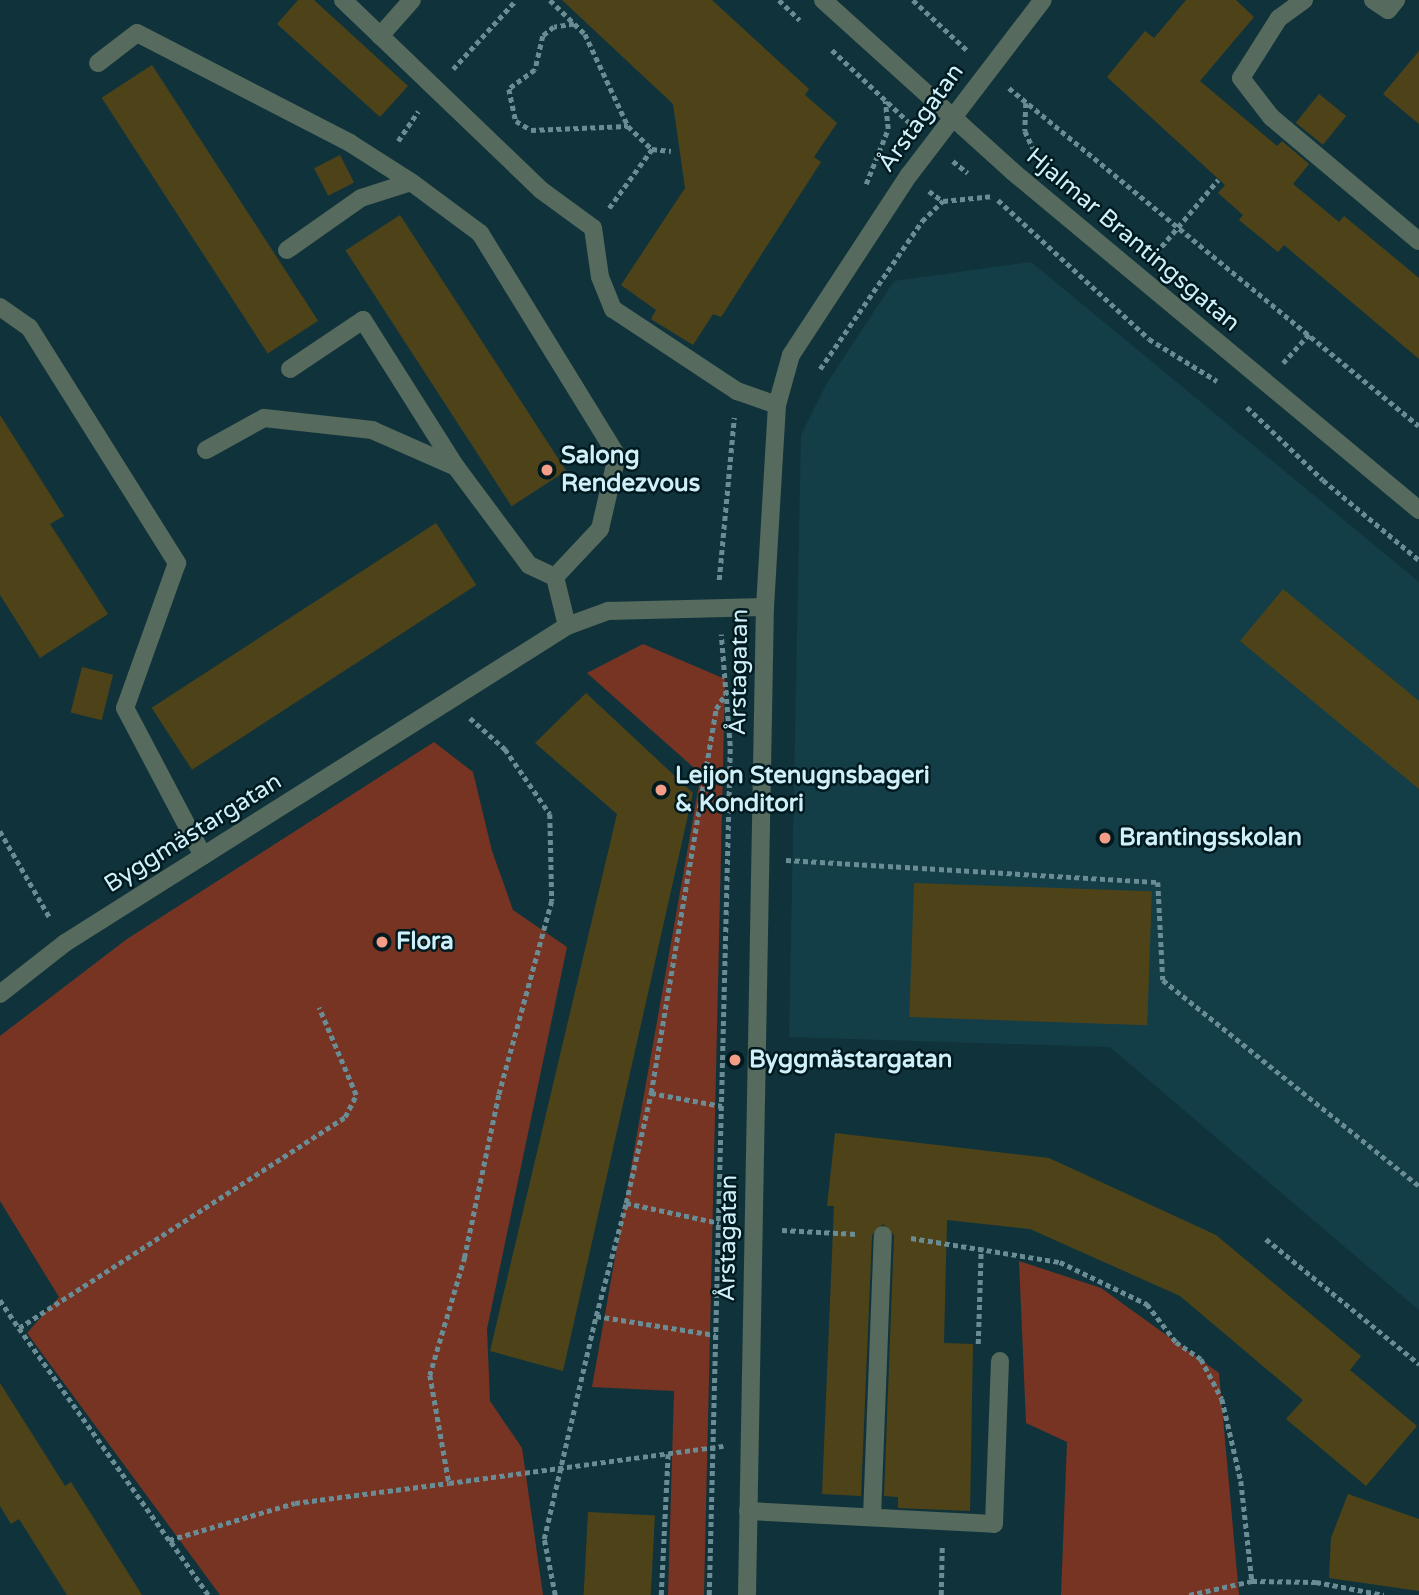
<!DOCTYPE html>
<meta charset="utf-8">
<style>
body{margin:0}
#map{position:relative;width:1419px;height:1595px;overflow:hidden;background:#10333b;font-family:"Varela Round",sans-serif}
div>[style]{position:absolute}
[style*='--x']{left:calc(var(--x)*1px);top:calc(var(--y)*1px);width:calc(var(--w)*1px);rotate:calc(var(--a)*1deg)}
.built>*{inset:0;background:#143e47}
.green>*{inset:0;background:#773422}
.building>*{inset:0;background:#4e4318;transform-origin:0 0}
.path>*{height:4.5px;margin-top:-2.25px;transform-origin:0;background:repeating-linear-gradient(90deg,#6a8c95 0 5px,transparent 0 8.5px)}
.service>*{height:18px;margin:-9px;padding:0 9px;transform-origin:9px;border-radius:9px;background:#566a5d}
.minor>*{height:18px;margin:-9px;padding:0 9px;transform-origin:9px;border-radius:9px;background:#566a5d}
.dots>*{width:19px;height:19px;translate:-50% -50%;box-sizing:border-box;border:4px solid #001a20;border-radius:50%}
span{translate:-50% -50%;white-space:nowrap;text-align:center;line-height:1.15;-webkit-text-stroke:5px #001a20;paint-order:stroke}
.street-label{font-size:24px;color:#d0f0f9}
.poi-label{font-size:24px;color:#d0f0f9;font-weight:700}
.left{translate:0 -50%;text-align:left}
</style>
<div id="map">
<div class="built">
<div style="clip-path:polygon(1031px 262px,1419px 582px,1419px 1310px,1110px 1047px,789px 1037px,801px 435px,827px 383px,894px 281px)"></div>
</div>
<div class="green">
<div style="clip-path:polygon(643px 644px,725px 679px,704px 1595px,668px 1595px,674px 1391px,592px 1387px,701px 774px,587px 673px)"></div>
<div style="clip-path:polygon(434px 742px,473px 772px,492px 851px,513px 910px,567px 947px,487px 1329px,490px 1401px,522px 1448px,543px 1595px,220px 1595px,27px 1333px,59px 1297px,0 1201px,0 1036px,127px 939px)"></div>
<div style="clip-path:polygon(1019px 1261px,1101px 1288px,1219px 1373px,1239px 1595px,1061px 1595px,1067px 1442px,1026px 1423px)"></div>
</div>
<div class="building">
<div style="clip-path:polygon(298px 0,314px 0,408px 86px,380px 117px,277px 24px)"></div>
<div style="clip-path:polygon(562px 0,712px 0,809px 89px,805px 95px,837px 123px,814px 157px,821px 162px,721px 317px,713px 314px,693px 345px,651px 319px,656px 310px,621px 285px,685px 188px,673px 104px)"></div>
<div style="clip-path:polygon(1186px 0,1236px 0,1254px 17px,1200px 81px,1277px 146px,1282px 141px,1309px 164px,1293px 184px,1339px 222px,1344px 216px,1419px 278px,1419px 359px,1284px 245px,1278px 252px,1239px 220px,1243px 215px,1218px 193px,1225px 185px,1107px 77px,1145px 31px,1154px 38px)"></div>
<div style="clip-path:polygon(1419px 51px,1419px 124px,1383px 94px)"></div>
<div style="left:152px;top:65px;width:305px;height:60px;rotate:57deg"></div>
<div style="left:1319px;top:94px;width:35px;height:37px;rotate:39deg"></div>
<div style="left:340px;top:155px;width:31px;height:29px;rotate:63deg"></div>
<div style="left:400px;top:215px;width:305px;height:65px;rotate:57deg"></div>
<div style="clip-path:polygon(0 415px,64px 516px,50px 524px,108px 614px,40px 658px,0 595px)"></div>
<div style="left:436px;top:523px;width:74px;height:339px;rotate:57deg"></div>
<div style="clip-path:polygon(1283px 589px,1419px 701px,1419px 789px,1240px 641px)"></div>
<div style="left:82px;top:667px;width:32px;height:47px;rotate:14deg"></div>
<div style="clip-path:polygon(586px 693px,693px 793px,563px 1371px,490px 1351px,617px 814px,535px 743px)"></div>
<div style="left:914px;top:883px;width:238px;height:134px;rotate:2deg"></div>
<div style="clip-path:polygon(835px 1133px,1049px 1158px,1216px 1235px,1361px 1356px,1350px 1370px,1417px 1426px,1366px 1486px,1286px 1419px,1303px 1400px,1180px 1296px,1030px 1229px,947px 1220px,944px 1343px,973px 1344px,970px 1511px,898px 1508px,898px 1497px,884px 1496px,894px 1235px,883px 1224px,872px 1235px,861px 1496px,822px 1494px,834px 1206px,827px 1206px)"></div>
<div style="clip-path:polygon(0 1383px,65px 1486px,71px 1482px,142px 1595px,67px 1595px,19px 1519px,11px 1524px,0 1506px)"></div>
<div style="clip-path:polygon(1348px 1494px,1419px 1519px,1419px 1591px,1329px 1578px,1331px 1538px)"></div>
<div style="left:588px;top:1512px;width:67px;height:83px;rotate:3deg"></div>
</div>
<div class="path">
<div style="--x:550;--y:0;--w:49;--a:44.2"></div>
<div style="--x:585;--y:34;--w:102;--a:64.9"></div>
<div style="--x:628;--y:126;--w:33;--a:44"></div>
<div style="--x:652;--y:149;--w:19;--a:6"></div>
<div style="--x:779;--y:0;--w:29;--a:44"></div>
<div style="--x:913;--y:0;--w:76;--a:42.9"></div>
<div style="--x:574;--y:24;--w:20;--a:171"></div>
<div style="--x:554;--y:27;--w:14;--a:141"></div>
<div style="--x:543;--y:36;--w:35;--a:103"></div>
<div style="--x:535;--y:70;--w:32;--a:144"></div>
<div style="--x:509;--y:89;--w:33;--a:78"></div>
<div style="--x:516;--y:121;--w:17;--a:31"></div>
<div style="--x:531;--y:130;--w:97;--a:-2.4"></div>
<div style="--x:832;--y:50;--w:110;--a:43.2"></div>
<div style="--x:453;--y:69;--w:93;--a:-47.6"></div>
<div style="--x:1009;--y:88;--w:531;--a:39.5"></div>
<div style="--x:1026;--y:103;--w:28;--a:92"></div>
<div style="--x:1025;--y:131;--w:19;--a:65"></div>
<div style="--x:398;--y:141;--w:36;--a:-56"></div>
<div style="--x:953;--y:161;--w:19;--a:39"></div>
<div style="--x:866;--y:184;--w:59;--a:-68.2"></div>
<div style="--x:888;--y:129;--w:28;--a:-96"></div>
<div style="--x:929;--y:191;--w:17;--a:36"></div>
<div style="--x:998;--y:200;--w:205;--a:42.6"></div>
<div style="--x:1149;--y:339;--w:80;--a:31.7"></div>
<div style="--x:609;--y:208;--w:73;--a:-53.9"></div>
<div style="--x:1156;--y:253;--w:96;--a:-49.7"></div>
<div style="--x:1283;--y:363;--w:39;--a:-48"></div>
<div style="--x:820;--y:369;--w:180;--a:-55.4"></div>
<div style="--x:922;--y:221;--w:29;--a:-44"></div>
<div style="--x:943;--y:201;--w:51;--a:-5.6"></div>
<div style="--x:1247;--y:407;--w:105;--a:43.8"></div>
<div style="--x:1323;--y:480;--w:125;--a:39.8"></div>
<div style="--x:719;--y:580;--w:163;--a:-84.7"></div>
<div style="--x:470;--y:718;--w:47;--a:41.5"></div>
<div style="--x:505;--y:749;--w:79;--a:55.3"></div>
<div style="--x:550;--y:814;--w:87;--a:88.7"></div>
<div style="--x:552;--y:901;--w:201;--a:105.3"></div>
<div style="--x:499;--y:1095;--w:166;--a:101.9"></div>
<div style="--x:465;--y:1257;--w:123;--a:106.5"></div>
<div style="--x:430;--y:1375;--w:110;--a:80"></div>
<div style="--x:449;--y:1483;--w:277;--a:-7.7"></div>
<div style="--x:0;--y:831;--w:100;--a:60.1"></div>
<div style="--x:786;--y:860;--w:373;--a:3.4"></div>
<div style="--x:1158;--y:882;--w:98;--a:87.1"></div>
<div style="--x:1163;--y:980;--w:329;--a:38.8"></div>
<div style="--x:651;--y:1093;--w:389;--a:-80.4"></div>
<div style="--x:716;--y:709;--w:22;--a:-58"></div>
<div style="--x:626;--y:1203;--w:113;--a:-77.2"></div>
<div style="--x:651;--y:1093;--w:72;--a:10.4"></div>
<div style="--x:782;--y:1230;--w:75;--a:3.1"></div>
<div style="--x:911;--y:1238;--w:151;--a:9.2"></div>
<div style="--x:1060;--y:1262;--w:97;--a:25.8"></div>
<div style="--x:1147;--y:1304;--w:48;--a:52.7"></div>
<div style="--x:1176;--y:1342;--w:30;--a:34"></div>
<div style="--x:1201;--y:1359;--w:45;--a:62.3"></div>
<div style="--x:1222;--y:1399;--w:84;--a:77"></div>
<div style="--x:1241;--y:1481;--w:101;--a:83.7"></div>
<div style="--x:1252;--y:1581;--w:64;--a:0.9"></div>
<div style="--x:1316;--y:1582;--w:69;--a:10.8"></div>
<div style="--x:1266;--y:1239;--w:198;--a:39.2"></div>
<div style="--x:0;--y:1300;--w:34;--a:56"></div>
<div style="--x:19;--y:1328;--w:388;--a:-32.9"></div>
<div style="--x:345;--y:1117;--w:25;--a:-63"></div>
<div style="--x:356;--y:1095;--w:95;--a:-113"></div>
<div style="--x:596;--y:1316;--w:117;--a:-75.1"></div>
<div style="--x:626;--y:1203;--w:95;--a:12.1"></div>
<div style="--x:19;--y:1328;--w:260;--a:54.7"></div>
<div style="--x:978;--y:1344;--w:97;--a:-88.2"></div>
<div style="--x:208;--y:1595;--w:67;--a:-125.3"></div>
<div style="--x:169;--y:1540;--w:131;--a:-16.4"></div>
<div style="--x:295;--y:1503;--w:155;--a:-7.4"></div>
<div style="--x:555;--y:1595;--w:57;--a:-101.1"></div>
<div style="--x:544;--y:1539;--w:229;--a:-76.9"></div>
<div style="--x:596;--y:1316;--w:121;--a:9"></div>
<div style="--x:661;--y:1595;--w:141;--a:-87.2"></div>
<div style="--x:709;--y:1595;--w:849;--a:-88.58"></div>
<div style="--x:730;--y:746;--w:112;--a:-94.6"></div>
<div style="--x:941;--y:1595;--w:48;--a:-88.8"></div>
<div style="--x:1189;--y:1595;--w:65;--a:-12.5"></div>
</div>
<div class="service">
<div style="--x:343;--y:0;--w:274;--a:43.8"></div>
<div style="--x:541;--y:190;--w:64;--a:36.2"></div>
<div style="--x:593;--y:228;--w:49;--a:81.9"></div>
<div style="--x:600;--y:277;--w:35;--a:68"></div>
<div style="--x:613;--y:309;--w:149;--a:33.5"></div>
<div style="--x:737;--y:391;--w:42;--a:19.3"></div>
<div style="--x:1304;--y:0;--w:31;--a:144"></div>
<div style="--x:1279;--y:18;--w:71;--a:122.3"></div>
<div style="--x:1241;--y:78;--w:49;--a:52.4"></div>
<div style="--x:1271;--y:117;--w:193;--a:40"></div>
<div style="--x:1373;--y:0;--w:18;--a:34"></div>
<div style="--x:1388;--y:10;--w:13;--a:-51"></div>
<div style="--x:98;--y:63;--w:49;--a:-37.6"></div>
<div style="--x:137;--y:33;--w:240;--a:27.3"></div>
<div style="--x:350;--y:143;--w:72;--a:32.6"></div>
<div style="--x:287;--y:250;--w:90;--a:-35.1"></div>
<div style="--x:361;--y:198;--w:52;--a:-17.7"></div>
<div style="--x:411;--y:182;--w:86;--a:36.5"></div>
<div style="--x:480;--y:233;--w:262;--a:58.4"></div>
<div style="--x:617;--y:456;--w:75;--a:103.1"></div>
<div style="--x:600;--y:529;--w:66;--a:133.2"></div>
<div style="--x:0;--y:307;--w:35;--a:35"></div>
<div style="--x:29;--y:327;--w:279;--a:57.9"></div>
<div style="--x:177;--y:563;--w:154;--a:109.7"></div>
<div style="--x:125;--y:708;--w:167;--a:62.2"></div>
<div style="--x:290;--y:369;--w:88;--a:-33.9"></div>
<div style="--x:363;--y:320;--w:174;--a:57.7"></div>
<div style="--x:456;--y:467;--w:122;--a:53.3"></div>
<div style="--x:529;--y:565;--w:29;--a:25"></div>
<div style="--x:555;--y:577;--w:50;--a:76.2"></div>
<div style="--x:748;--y:1511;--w:246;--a:3"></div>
<div style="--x:994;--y:1524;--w:163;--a:-87.9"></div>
<div style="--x:872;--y:1517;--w:282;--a:-87.8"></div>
</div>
<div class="minor">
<div style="--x:823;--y:0;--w:255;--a:42.1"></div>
<div style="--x:1012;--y:171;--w:530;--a:39.79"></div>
<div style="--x:380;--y:36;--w:48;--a:-48.4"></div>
<div style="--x:206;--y:450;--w:66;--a:-28.9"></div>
<div style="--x:264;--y:418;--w:109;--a:6.3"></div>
<div style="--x:372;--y:430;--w:92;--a:23.8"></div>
<div style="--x:0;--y:994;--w:83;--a:-38.1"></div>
<div style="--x:65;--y:943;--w:594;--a:-32.27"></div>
<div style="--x:567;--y:626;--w:44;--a:-20.1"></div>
<div style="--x:608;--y:611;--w:157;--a:-1.5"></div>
<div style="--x:747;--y:1595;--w:988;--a:-88.96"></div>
<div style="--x:765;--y:607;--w:202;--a:-86.6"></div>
<div style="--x:777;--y:405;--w:52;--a:-74.4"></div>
<div style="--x:791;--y:355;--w:215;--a:-56.8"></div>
<div style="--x:909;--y:175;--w:220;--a:-52.6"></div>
</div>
<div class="dots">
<div style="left:547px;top:470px;background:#f49e87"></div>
<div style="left:661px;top:790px;background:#f49e87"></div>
<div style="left:1105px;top:838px;background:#f49e87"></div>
<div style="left:382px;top:942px;background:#f49e87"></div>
<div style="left:735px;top:1060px;background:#f49e87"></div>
</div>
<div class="street-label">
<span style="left:921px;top:118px;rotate:-54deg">Årstagatan</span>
<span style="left:1133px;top:240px;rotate:40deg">Hjalmar Brantingsgatan</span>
<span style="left:739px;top:672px;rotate:-89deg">Årstagatan</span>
<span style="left:193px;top:833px;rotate:-32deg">Byggmästargatan</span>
<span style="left:728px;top:1238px;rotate:-89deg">Årstagatan</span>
</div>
<div class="poi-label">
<span class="left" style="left:561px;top:470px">Salong<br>Rendezvous</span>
<span class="left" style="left:675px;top:790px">Leijon Stenugnsbageri<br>&amp; Konditori</span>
<span class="left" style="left:1119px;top:838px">Brantingsskolan</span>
<span class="left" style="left:396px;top:942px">Flora</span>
<span class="left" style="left:749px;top:1060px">Byggmästargatan</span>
</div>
</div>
